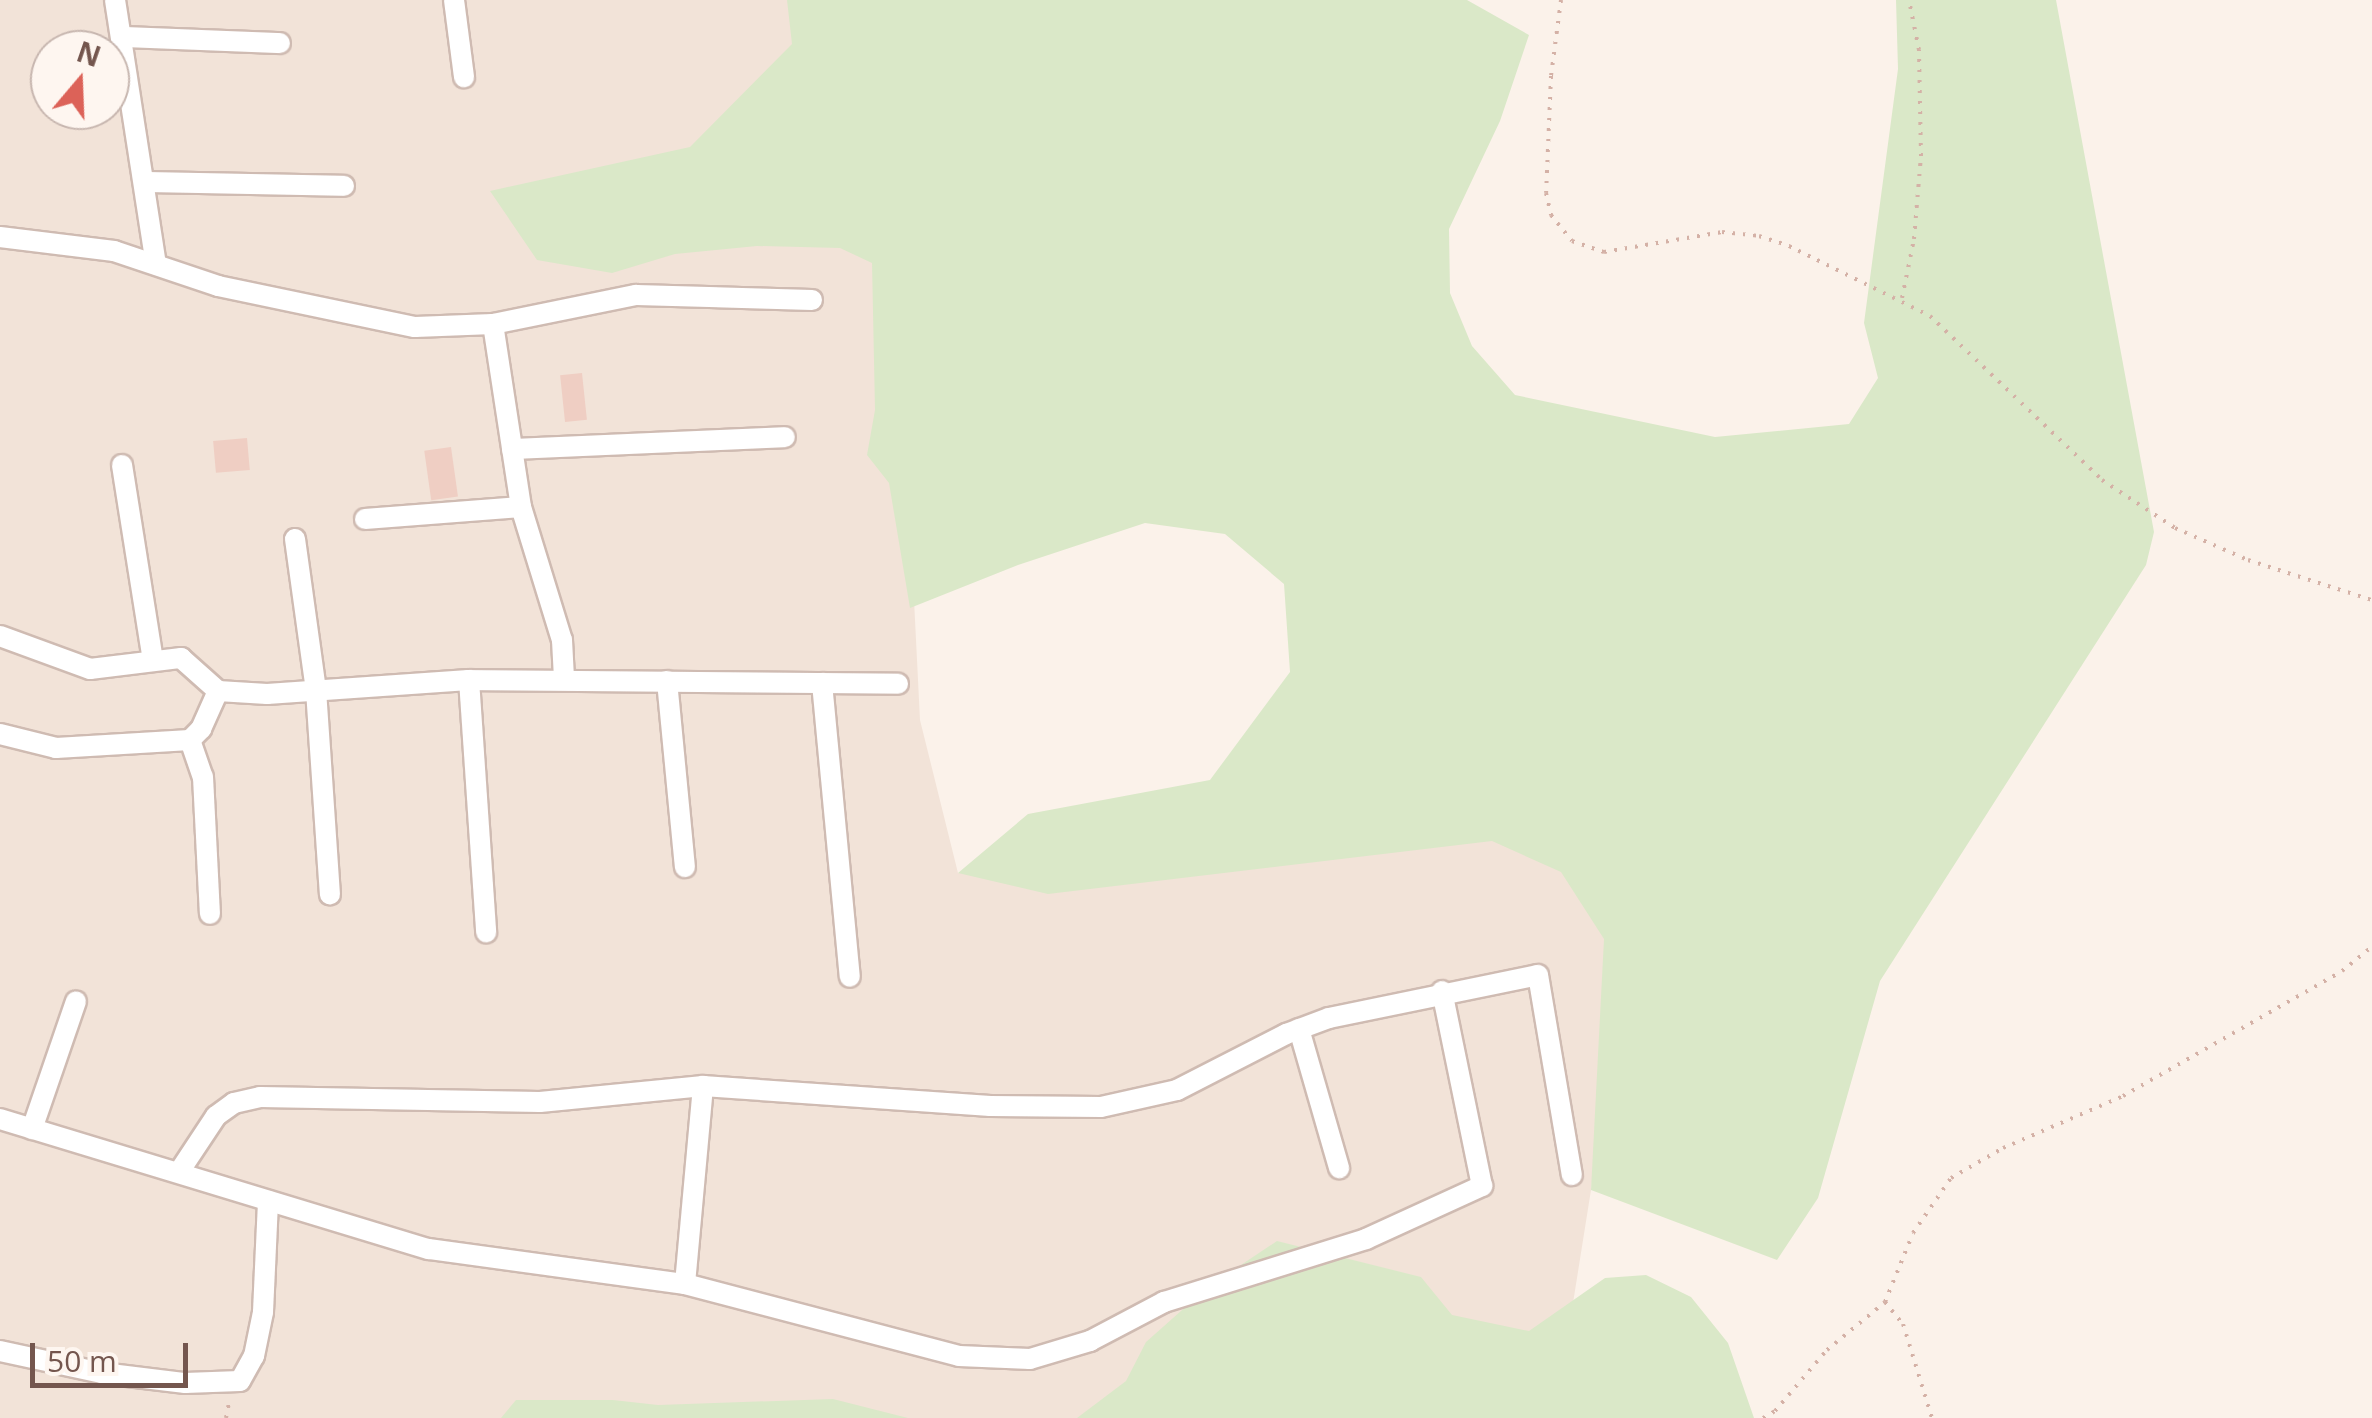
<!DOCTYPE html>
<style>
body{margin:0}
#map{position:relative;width:2372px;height:1418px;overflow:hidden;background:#fbf2ea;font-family:"Open Sans",sans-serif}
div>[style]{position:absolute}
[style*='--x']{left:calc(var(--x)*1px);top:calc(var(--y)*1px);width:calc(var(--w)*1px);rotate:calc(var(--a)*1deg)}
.residential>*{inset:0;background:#f2e3d8}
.green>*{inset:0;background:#dae8c8}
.building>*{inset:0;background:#efcec3;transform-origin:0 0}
.path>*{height:4px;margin-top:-2px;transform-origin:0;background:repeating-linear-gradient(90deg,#d4b1a6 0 2.5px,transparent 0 10.5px)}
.roads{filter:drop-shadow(2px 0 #cfbbb2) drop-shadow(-2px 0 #cfbbb2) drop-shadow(0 2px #cfbbb2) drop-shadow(0 -2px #cfbbb2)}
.minor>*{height:20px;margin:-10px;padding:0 10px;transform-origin:10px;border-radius:10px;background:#fff}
span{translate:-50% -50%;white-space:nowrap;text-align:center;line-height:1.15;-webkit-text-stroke:10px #fef6f0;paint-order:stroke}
.north{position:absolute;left:30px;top:30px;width:100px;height:100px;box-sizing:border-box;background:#fef6f0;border:2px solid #c7b6af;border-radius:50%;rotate:19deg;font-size:28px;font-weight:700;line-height:40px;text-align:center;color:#74564e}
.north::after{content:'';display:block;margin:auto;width:35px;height:45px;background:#dc6258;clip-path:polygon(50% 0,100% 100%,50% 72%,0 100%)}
.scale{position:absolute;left:30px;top:1343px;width:158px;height:45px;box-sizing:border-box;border:5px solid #74564e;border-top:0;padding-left:12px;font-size:30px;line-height:35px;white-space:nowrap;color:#74564e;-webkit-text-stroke:8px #fef6f0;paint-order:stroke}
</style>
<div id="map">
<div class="residential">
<div style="clip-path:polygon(evenodd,0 0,832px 0,899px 298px,920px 720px,958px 873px,1633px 816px,1591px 1190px,1559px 1391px,1376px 1418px,0 1418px,0 0,50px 50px,110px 50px,110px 110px,50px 110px,50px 50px)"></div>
</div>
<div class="green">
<div style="clip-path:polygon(787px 0,1467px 0,1529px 35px,1500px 121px,1449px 229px,1450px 293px,1472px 346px,1515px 395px,1715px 437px,1849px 424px,1878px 378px,1864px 323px,1898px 69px,1896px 0,2056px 0,2154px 532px,2146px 565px,1880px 981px,1818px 1198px,1777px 1260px,1591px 1190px,1604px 939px,1561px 872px,1492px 841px,1048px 894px,958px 873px,1028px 814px,1210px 780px,1290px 672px,1284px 584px,1225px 534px,1145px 523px,1018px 565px,910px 608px,889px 483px,867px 455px,875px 410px,872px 263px,840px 248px,757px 246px,675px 254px,612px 273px,537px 260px,490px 191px,690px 147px,792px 44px)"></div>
<div style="clip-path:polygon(1277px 1241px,1421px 1277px,1452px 1315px,1529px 1331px,1605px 1278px,1646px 1275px,1691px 1297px,1728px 1343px,1754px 1418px,1077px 1418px,1126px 1381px,1146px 1342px,1208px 1287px)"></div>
<div style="clip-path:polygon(833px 1399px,908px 1418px,501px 1418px,516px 1400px,613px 1400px,658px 1405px)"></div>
</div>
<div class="building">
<div style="left:582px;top:373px;width:47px;height:22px;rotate:84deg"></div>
<div style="left:247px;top:438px;width:32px;height:34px;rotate:85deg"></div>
<div style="left:451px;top:447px;width:50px;height:27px;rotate:82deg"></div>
</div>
<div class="path">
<div style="--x:1561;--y:0;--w:77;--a:97.5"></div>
<div style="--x:1551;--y:76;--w:117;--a:92.4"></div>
<div style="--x:1546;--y:193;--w:23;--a:77"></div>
<div style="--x:1551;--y:215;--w:33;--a:51"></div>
<div style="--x:1572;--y:241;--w:34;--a:19"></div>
<div style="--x:1604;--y:252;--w:120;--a:-9.6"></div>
<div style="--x:1722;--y:232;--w:37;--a:6"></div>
<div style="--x:1759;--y:236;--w:32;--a:18"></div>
<div style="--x:1789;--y:246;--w:157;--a:26.4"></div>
<div style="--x:1930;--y:316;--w:238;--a:43.6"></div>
<div style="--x:2102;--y:480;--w:87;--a:33.3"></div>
<div style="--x:2175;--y:528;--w:80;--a:23.7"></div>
<div style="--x:2248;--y:560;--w:130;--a:17.9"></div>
<div style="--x:1902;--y:298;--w:60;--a:-78.5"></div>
<div style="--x:1914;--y:239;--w:83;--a:-85.2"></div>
<div style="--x:1921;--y:156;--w:106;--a:-91.1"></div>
<div style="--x:1919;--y:50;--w:51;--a:-101.3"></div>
<div style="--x:1885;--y:1302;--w:28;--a:51"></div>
<div style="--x:1903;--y:1324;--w:98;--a:72.9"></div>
<div style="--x:226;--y:1418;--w:15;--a:-79"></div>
<div style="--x:1763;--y:1418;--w:14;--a:-30"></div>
<div style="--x:1775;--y:1411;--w:80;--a:-49.6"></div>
<div style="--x:1827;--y:1350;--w:75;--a:-39.6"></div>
<div style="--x:1885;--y:1302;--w:74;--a:-67.9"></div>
<div style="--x:1913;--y:1233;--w:67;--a:-55.4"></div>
<div style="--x:1951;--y:1178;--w:60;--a:-30"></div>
<div style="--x:2003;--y:1148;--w:131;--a:-23.4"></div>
<div style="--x:2123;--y:1096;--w:252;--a:-29.7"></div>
<div style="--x:2342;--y:971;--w:38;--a:-39"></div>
</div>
<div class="roads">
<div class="minor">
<div style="--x:115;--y:0;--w:267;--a:81.2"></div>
<div style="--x:454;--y:0;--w:78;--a:82.6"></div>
<div style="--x:122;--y:37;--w:158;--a:2.2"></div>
<div style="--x:144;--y:182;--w:200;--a:1.1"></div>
<div style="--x:0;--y:237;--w:115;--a:7"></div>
<div style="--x:114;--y:251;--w:110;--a:18.6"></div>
<div style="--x:218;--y:286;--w:201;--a:11.8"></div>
<div style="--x:415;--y:327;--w:78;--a:-2.2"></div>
<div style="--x:493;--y:324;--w:146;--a:-11.5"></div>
<div style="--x:636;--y:295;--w:176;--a:1.6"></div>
<div style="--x:493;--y:324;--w:185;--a:81.3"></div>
<div style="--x:521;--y:507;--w:139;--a:72.9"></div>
<div style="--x:562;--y:640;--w:39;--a:87"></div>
<div style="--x:512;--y:449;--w:273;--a:-2.5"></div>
<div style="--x:122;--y:465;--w:198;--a:81"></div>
<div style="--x:365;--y:519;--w:156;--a:-4.4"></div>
<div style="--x:295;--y:539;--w:152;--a:82.1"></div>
<div style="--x:316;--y:690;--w:205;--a:86.1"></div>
<div style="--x:0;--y:636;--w:96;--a:20.1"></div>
<div style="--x:90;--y:669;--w:92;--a:-6.9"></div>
<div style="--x:181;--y:658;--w:50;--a:41.7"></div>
<div style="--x:218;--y:691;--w:49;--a:3.5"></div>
<div style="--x:267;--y:694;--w:202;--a:-4"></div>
<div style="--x:469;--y:680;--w:429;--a:0.5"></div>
<div style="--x:469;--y:680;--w:253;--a:86.1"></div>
<div style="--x:667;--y:681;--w:187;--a:84.5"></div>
<div style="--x:822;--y:683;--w:295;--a:84.6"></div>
<div style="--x:0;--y:734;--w:58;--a:14"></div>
<div style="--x:56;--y:748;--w:134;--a:-3.4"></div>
<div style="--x:190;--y:740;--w:16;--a:-45"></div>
<div style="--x:201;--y:729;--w:42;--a:-65.9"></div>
<div style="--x:190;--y:740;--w:39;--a:71"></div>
<div style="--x:203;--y:777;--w:137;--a:87.1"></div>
<div style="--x:1299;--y:1029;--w:145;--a:73.9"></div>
<div style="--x:0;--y:1119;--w:448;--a:16.9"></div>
<div style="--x:429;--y:1249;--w:258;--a:7.8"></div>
<div style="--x:685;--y:1284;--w:283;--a:14.7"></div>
<div style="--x:959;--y:1356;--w:71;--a:2.4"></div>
<div style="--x:1030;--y:1359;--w:63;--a:-16.7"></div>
<div style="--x:1090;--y:1341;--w:84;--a:-27.8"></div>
<div style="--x:1164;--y:1302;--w:212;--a:-17.3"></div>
<div style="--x:1366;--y:1239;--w:128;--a:-24.6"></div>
<div style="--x:1482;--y:1186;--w:199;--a:-101.6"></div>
<div style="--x:32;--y:1129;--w:135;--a:-71"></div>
<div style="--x:179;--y:1172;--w:67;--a:-56.5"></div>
<div style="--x:216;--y:1116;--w:22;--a:-36"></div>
<div style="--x:234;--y:1103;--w:27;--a:-13"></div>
<div style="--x:260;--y:1097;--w:280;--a:1"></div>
<div style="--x:540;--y:1102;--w:164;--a:-5.6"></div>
<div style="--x:703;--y:1086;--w:288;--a:4"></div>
<div style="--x:990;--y:1106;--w:111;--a:0.5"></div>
<div style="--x:1101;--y:1107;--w:78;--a:-12.6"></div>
<div style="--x:1177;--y:1090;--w:123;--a:-27.2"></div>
<div style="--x:1286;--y:1034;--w:46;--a:-20.4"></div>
<div style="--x:1329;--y:1018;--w:213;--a:-11.6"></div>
<div style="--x:1538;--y:975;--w:203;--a:80.4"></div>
<div style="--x:685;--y:1284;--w:199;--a:-84.8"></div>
<div style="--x:0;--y:1351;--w:104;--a:12.2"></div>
<div style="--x:102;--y:1373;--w:84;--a:6.9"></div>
<div style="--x:185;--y:1383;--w:55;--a:-2.1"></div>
<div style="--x:240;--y:1381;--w:29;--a:-61"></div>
<div style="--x:254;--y:1356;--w:45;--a:-78.4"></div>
<div style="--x:263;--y:1312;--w:111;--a:-87.4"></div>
</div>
</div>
<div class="north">N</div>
<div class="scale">50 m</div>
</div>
